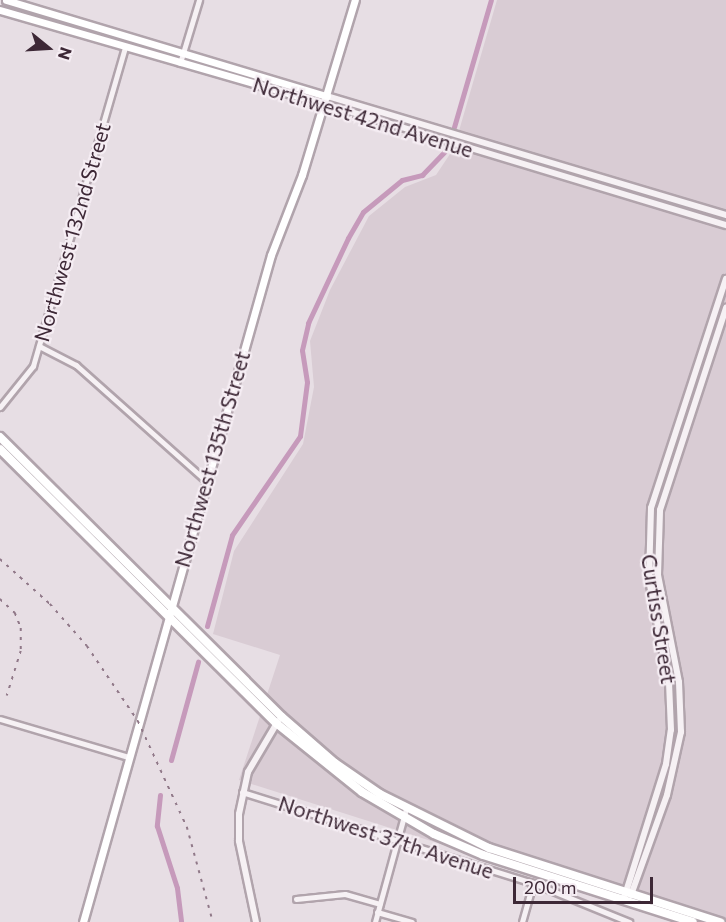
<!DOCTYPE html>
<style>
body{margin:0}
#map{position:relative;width:726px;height:922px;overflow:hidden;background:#e7dee4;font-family:Commissioner,sans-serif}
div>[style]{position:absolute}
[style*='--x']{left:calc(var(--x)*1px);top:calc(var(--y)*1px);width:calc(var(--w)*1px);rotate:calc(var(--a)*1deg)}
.built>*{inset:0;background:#d9ccd4}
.canal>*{height:5px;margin:-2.5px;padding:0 2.5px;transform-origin:2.5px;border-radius:2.5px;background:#c69abb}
.roads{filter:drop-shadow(2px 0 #b1a4ac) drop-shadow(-2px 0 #b1a4ac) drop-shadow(0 2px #b1a4ac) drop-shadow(0 -2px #b1a4ac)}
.minor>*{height:5px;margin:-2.5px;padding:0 2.5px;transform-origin:2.5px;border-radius:2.5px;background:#f6f1f4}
.tertiary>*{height:6px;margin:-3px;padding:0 3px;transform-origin:3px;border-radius:3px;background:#f6f1f4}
.secondary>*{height:7px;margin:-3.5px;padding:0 3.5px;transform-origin:3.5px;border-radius:3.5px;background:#fff}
.primary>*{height:8px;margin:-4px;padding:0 4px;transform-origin:4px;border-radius:4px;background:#fff}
.rail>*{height:1.5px;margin-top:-0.75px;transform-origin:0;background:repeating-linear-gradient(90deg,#907888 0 3px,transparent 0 9px)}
span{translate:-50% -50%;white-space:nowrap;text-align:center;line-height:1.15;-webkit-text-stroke:4.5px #f5edf3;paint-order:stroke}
.street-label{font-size:21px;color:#3d2836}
.north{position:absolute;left:18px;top:18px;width:60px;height:60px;-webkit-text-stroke:4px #f5edf3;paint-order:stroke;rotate:108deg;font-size:16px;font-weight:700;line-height:24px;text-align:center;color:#3d2836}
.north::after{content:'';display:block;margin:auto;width:21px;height:27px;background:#3d2836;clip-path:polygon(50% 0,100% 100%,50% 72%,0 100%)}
.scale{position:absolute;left:513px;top:877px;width:140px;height:27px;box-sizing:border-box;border:3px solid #3d2836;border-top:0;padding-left:8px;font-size:18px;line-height:21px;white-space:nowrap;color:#3d2836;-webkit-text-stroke:4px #f5edf3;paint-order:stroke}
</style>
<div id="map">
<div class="built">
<div style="clip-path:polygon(497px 0,726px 0,726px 922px,687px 922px,239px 780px,280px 655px,213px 634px,234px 551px,303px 444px,314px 387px,310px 341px,330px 290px,369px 216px,405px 187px,436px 175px,454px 148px)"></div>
</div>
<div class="canal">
<div style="--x:454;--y:127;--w:132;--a:-73.8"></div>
<div style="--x:207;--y:626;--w:94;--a:-74.6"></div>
<div style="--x:232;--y:535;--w:120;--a:-55.5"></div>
<div style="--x:300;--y:436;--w:54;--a:-82.6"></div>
<div style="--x:307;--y:382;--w:32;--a:-99"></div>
<div style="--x:302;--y:350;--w:28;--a:-77"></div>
<div style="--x:308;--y:323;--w:94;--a:-64.8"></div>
<div style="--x:348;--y:238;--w:30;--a:-60"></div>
<div style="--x:363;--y:212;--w:50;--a:-39.4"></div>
<div style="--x:402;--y:180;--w:21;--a:-14"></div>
<div style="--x:422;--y:175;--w:35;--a:-46"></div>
<div style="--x:171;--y:760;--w:102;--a:-74.6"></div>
<div style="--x:160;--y:795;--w:31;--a:96"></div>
<div style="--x:157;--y:826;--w:65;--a:72.1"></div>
<div style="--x:177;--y:888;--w:34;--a:83"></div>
</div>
<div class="roads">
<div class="minor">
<div style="--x:180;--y:63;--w:66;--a:-73.2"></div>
<div style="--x:39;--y:346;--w:42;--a:27.2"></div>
<div style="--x:76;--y:365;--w:174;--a:41.7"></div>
<div style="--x:0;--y:407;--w:53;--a:-51.2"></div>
<div style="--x:33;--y:366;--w:332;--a:-73.9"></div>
<div style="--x:0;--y:719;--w:134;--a:16.5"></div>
<div style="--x:242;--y:792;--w:305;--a:17.4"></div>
<div style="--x:533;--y:883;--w:104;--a:22.1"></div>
<div style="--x:296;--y:899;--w:49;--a:-5.8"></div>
<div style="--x:345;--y:894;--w:36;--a:16"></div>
<div style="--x:377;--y:912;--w:36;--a:16"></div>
<div style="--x:375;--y:922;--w:117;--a:-74.7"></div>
<div style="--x:522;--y:922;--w:41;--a:-74.2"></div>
</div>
<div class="tertiary">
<div style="--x:327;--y:96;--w:416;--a:16.6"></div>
<div style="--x:325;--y:104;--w:419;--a:16.8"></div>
<div style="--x:625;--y:895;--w:137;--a:-72.6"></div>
<div style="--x:666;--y:764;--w:34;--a:-82"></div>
<div style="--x:671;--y:730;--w:47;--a:-92.4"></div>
<div style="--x:669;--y:683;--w:105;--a:-101"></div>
<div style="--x:649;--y:580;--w:72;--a:-88.4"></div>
<div style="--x:651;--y:508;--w:241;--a:-71.9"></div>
<div style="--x:631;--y:895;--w:106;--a:-70.2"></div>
<div style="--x:667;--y:795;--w:65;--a:-77.5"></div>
<div style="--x:681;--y:732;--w:50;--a:-92.3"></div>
<div style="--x:679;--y:682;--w:109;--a:-101.1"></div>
<div style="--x:658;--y:575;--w:65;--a:-88.2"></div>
<div style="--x:660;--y:510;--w:213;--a:-71.9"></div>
<div style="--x:256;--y:922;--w:83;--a:-101.9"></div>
<div style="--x:239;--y:841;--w:27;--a:-90"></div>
<div style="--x:239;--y:814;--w:43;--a:-77.9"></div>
<div style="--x:248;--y:772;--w:59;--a:-59.5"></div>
</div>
<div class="secondary">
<div style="--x:6;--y:0;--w:335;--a:16.7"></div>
<div style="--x:0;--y:10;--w:338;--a:16.1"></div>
<div style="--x:83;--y:922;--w:693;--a:-74.26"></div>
<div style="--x:271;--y:255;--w:86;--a:-68.8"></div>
<div style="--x:302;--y:175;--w:183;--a:-73.2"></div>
</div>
<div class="primary">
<div style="--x:0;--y:437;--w:397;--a:44.8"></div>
<div style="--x:282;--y:717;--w:70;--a:41"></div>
<div style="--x:335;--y:763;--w:55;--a:34.6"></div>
<div style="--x:380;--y:794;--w:122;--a:26.4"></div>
<div style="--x:489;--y:848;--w:243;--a:17.8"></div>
<div style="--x:0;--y:449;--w:389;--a:44.8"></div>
<div style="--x:276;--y:723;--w:110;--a:38.7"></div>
<div style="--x:362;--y:792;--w:83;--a:30.3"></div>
<div style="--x:434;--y:834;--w:53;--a:23.2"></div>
<div style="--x:483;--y:855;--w:220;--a:17.7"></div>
</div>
</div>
<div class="rail">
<div style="--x:0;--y:559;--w:67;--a:42"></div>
<div style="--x:50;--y:604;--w:56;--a:48.6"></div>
<div style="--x:87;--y:646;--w:91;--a:55.8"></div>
<div style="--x:138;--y:721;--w:117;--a:65.2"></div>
<div style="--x:187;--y:827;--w:98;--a:74.7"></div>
<div style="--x:0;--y:599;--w:21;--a:43"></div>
<div style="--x:15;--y:613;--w:16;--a:68"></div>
<div style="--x:21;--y:628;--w:23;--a:90"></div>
<div style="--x:21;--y:651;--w:47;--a:107.3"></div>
</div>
<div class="street-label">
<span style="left:363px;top:117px;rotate:17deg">Northwest 42nd Avenue</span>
<span style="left:72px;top:232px;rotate:-74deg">Northwest 132nd Street</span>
<span style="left:212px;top:459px;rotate:-74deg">Northwest 135th Street</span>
<span style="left:659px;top:619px;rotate:81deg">Curtiss Street</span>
<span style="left:386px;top:837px;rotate:18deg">Northwest 37th Avenue</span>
</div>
<div class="north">N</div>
<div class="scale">200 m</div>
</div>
